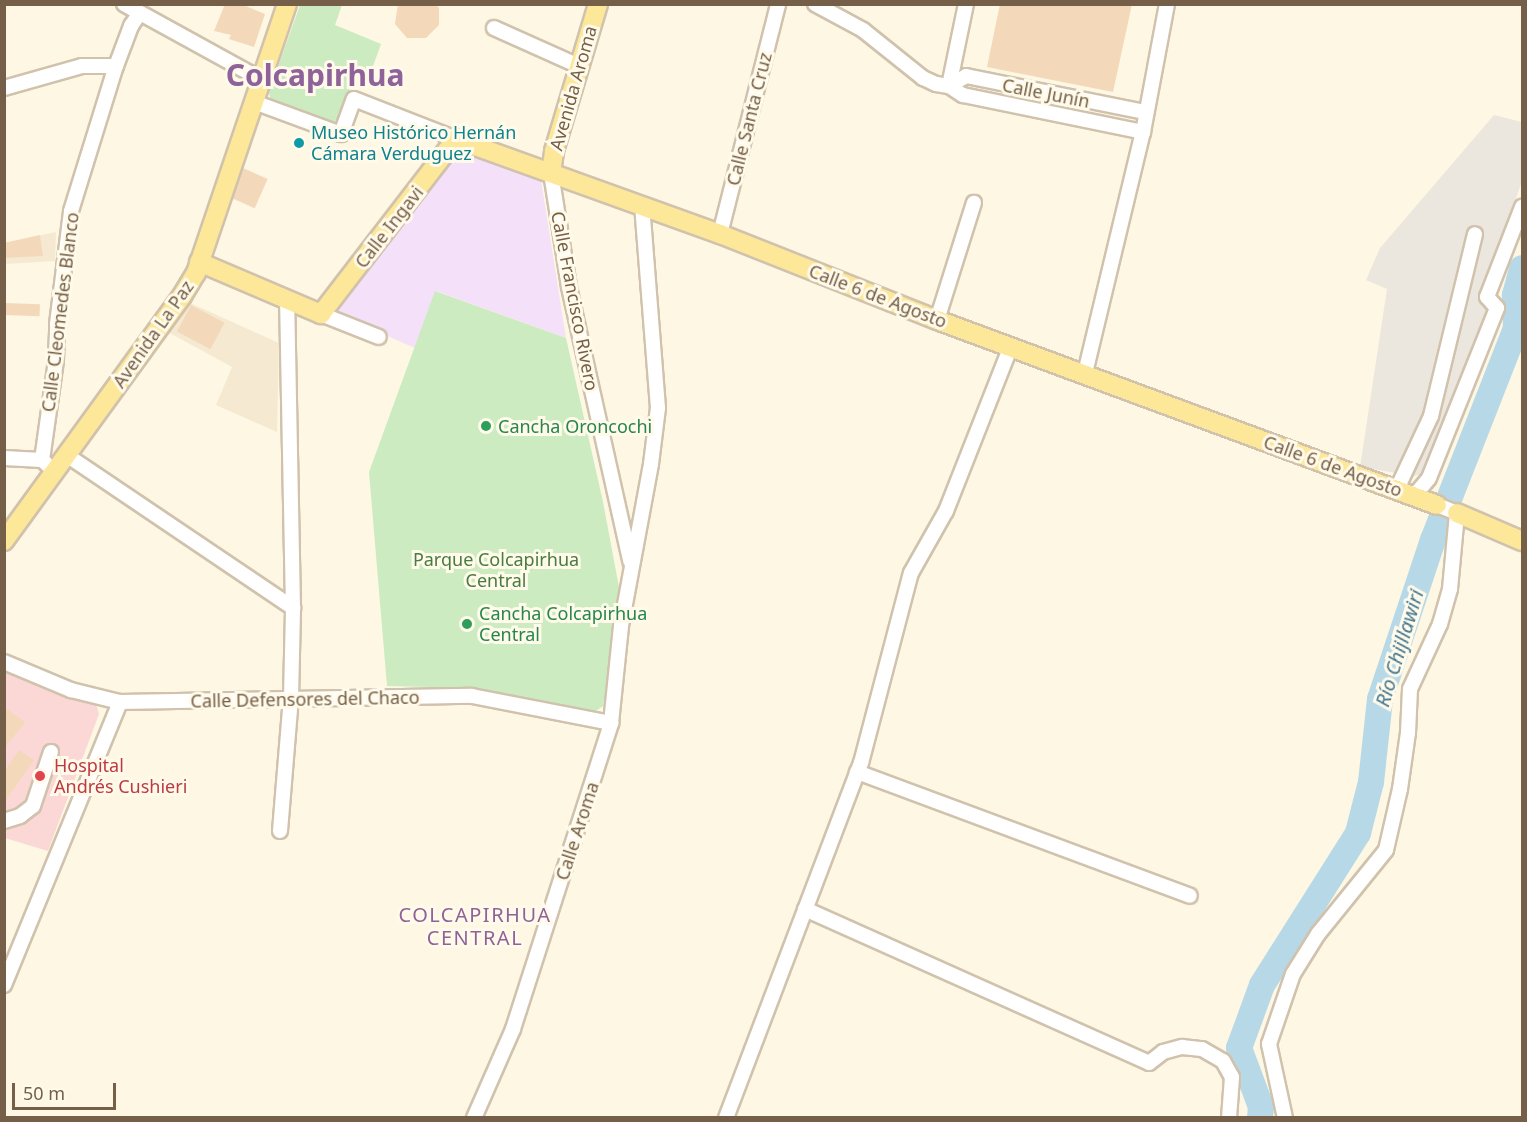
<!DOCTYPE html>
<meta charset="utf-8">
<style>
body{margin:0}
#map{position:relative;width:1527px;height:1122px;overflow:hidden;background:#fdf7e3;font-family:"Noto Sans",sans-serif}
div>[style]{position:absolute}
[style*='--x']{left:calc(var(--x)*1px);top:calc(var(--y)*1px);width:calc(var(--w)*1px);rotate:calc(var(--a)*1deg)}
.residential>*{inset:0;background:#f5ead1}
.industrial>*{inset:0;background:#ece7de}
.education>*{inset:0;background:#f4e0f9}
.medical>*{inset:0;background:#fbd7d6}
.green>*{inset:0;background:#ccebc1}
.river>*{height:26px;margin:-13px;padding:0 13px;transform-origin:13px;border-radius:13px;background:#b7d9e7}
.building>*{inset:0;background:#f3d9ba;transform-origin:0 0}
.roads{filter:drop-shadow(2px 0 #d0c2ac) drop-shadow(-2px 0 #d0c2ac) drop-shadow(0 2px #d0c2ac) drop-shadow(0 -2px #d0c2ac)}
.minor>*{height:14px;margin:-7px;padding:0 7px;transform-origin:7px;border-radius:7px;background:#fff}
.major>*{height:18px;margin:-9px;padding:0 9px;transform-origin:9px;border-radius:9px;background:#fde799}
.dots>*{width:16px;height:16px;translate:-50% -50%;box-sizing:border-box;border:3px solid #fffaea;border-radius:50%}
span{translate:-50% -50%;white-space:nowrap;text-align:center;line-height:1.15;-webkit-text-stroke:6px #fffaea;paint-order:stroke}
.street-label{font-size:18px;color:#755f48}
.culture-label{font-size:18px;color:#0d838f}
.left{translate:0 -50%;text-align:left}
.leisure-label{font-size:18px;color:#27864d}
.park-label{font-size:18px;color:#497c40}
.health-label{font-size:18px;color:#be3a42}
.water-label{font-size:20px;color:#447891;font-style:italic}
.neighbourhood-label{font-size:20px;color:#8f6399;letter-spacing:1.5px}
.town-label{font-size:30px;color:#8f6399;font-weight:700}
.frame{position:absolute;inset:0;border:6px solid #755f48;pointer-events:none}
.scale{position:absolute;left:12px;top:1083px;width:104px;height:27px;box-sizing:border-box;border:3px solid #755f48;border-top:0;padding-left:8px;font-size:18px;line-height:21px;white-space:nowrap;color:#755f48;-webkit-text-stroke:4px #fffaea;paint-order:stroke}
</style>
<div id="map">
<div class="residential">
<div style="clip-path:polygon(56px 232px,55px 261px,5px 264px,5px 243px)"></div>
<div style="clip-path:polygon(188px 302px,279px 343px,277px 432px,216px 405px,232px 367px,166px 331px)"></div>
</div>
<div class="industrial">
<div style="clip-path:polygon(1494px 115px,1522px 122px,1522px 181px,1480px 301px,1490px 312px,1423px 474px,1414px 476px,1360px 467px,1387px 289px,1366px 280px,1380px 248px)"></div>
</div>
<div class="education">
<div style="clip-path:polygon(458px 150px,541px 180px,566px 338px,436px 291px,415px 348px,334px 313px)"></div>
</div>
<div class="medical">
<div style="clip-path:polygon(4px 669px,96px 704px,99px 714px,48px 851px,5px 838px)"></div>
</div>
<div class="green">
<div style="clip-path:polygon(300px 5px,342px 5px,335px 25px,381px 44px,365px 88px,352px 83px,338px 119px,334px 122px,274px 102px,270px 98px,269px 92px)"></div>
<div style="clip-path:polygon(435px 291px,566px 338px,603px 502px,621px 598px,603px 706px,593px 713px,474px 688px,387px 686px,369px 472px)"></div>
</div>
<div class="river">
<div style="--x:1260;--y:1118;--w:11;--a:-85"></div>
<div style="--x:1261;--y:1107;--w:63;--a:-110.4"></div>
<div style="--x:1239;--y:1048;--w:67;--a:-69.9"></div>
<div style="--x:1262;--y:985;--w:180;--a:-57.7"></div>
<div style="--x:1358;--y:833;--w:53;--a:-75.7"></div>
<div style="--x:1371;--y:782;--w:83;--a:-83.8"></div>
<div style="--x:1380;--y:699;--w:168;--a:-71.6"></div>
<div style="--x:1433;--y:540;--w:228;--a:-68.6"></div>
<div style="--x:1516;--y:328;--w:33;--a:-92"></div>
<div style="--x:1515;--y:295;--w:28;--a:-75"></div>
</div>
<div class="building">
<div style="clip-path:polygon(225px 4px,241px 4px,265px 14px,254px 47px,229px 39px,231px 35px,214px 31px)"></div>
<div style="clip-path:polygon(398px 4px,435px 4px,439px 8px,439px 25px,426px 38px,407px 38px,395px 24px)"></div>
<div style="clip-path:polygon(1000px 4px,1132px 4px,1113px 92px,987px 67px)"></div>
<div style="left:243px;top:168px;width:27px;height:32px;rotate:24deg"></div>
<div style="clip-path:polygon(40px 235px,43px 256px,4px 258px,4px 243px)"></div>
<div style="left:4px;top:303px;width:36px;height:12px;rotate:2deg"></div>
<div style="left:191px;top:305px;width:38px;height:30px;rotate:28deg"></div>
<div style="clip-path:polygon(4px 707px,25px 722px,4px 749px)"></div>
<div style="clip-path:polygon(19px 750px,34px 760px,4px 803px,4px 772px)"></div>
</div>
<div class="roads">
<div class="minor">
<div style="--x:124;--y:4;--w:158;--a:28.8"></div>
<div style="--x:815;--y:4;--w:55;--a:28.4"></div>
<div style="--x:863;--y:30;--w:77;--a:38.7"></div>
<div style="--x:923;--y:78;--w:14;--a:25"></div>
<div style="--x:936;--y:84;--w:13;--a:9"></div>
<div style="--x:949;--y:86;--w:17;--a:33"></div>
<div style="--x:963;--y:95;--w:184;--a:11.6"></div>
<div style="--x:494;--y:28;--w:93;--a:24.1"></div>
<div style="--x:949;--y:86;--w:20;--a:-30"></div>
<div style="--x:966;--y:76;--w:183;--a:11.4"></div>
<div style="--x:949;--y:86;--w:84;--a:-78.3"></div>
<div style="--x:4;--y:88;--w:81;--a:-15.8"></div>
<div style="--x:82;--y:66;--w:34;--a:0"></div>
<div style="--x:254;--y:102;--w:93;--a:20.2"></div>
<div style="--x:341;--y:134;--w:37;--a:-70"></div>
<div style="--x:354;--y:99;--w:110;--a:21.4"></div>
<div style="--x:551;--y:173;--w:115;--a:81"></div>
<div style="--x:569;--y:287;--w:281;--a:77.4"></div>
<div style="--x:720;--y:234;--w:237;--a:-75.8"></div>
<div style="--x:321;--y:314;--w:62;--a:21.6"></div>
<div style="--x:937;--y:320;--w:123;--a:-72.5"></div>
<div style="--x:1085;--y:373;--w:248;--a:-76.5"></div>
<div style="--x:1143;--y:132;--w:130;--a:-79.4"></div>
<div style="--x:68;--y:456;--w:272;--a:34"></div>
<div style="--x:4;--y:458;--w:38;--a:3"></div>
<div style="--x:55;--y:472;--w:18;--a:-137"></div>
<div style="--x:42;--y:460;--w:101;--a:-82"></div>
<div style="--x:56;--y:360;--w:36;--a:-88"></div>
<div style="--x:57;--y:324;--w:114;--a:-82.9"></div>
<div style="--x:71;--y:211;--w:152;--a:-72.8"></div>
<div style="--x:116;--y:66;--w:43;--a:-69.4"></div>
<div style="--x:131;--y:26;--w:14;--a:-56"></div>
<div style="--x:1397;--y:489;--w:81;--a:-65"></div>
<div style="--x:1431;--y:416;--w:187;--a:-76.4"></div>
<div style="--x:1414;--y:496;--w:23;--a:-50"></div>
<div style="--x:1429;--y:478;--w:183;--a:-68.2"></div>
<div style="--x:1497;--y:308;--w:15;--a:-132"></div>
<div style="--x:1487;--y:297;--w:97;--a:-68.7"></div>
<div style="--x:4;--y:662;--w:73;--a:22.7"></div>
<div style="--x:71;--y:690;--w:50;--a:13.8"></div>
<div style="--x:120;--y:702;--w:352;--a:-1"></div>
<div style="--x:472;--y:696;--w:142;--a:11"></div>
<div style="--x:857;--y:772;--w:355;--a:20.4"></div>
<div style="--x:4;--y:821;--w:17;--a:-17"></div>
<div style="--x:20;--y:816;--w:16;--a:-38"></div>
<div style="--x:33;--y:806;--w:57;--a:-71.6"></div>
<div style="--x:280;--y:831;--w:133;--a:-85.3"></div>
<div style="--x:291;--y:698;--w:90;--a:-88.7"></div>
<div style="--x:293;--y:608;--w:308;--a:-91.1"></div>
<div style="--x:805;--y:909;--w:377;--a:24.1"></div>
<div style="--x:1149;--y:1063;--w:18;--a:-38"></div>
<div style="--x:1163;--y:1052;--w:20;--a:-15"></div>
<div style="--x:1182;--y:1047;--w:20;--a:6"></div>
<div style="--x:1202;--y:1049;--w:24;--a:30"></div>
<div style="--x:1223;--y:1061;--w:18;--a:61"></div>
<div style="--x:1232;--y:1077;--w:41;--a:94.2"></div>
<div style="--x:4;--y:985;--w:306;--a:-67.7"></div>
<div style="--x:474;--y:1118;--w:97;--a:-66.3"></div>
<div style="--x:513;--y:1029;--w:321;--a:-72.2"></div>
<div style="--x:611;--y:723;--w:98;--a:-84.1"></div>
<div style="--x:621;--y:626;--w:165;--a:-79.5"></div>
<div style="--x:651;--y:464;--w:56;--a:-82.9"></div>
<div style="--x:658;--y:408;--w:203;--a:-94.5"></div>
<div style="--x:726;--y:1118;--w:380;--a:-69.2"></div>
<div style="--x:861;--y:763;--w:196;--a:-75.3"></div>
<div style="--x:911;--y:573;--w:71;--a:-60.6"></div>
<div style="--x:946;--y:511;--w:177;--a:-68.5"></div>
<div style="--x:1285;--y:1118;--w:76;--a:-102.2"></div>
<div style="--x:1269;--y:1044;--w:74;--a:-71.1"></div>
<div style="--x:1293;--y:974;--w:47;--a:-58"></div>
<div style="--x:1318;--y:934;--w:108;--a:-51"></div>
<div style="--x:1386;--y:850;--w:63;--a:-77.1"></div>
<div style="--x:1400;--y:789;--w:57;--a:-81.9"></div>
<div style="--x:1408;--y:733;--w:44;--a:-87.4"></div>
<div style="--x:1410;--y:689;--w:72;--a:-65.2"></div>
<div style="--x:1440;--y:624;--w:36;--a:-74"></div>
<div style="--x:1450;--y:589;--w:76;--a:-84.7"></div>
<div style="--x:1457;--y:513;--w:22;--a:-158"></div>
</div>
<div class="major">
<div style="--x:551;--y:173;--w:22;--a:-82"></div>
<div style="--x:554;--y:151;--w:153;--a:-73.3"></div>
<div style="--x:199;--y:262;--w:133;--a:23.1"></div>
<div style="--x:321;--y:314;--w:221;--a:-52.4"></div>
<div style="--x:456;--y:139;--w:281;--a:19.8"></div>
<div style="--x:720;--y:234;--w:233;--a:21.6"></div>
<div style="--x:937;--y:320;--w:533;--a:20.3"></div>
<div style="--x:1457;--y:513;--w:71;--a:23.3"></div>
<div style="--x:4;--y:541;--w:303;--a:-54"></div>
<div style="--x:182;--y:296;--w:27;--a:-59"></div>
<div style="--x:196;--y:273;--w:284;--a:-71.3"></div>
</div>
</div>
<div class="dots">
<div style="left:299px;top:143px;background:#0f9aa8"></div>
<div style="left:486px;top:426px;background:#2e9e5b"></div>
<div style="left:467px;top:624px;background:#2e9e5b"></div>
<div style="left:40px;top:776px;background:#e0444e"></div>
</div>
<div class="street-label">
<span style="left:573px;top:88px;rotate:-74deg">Avenida Aroma</span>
<span style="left:1046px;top:93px;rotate:11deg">Calle Junín</span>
<span style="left:749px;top:119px;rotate:-76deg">Calle Santa Cruz</span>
<span style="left:389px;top:227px;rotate:-52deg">Calle Ingavi</span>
<span style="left:878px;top:296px;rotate:21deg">Calle 6 de Agosto</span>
<span style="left:575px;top:301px;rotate:79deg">Calle Francisco Rivero</span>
<span style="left:60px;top:312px;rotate:-83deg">Calle Cleomedes Blanco</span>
<span style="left:153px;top:334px;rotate:-55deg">Avenida La Paz</span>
<span style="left:1333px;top:466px;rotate:20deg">Calle 6 de Agosto</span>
<span style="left:305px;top:699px;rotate:-1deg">Calle Defensores del Chaco</span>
<span style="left:577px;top:831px;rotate:-72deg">Calle Aroma</span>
</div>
<div class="culture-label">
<span class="left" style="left:311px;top:143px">Museo Histórico Hernán<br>Cámara Verduguez</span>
</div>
<div class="leisure-label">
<span class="left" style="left:498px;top:426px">Cancha Oroncochi</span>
<span class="left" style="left:479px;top:624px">Cancha Colcapirhua<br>Central</span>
</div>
<div class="park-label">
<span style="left:496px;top:570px">Parque Colcapirhua<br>Central</span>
</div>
<div class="health-label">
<span class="left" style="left:54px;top:776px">Hospital<br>Andrés Cushieri</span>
</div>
<div class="water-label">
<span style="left:1399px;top:648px;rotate:-73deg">Río Chijllawiri</span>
</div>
<div class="neighbourhood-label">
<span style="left:475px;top:926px">COLCAPIRHUA<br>CENTRAL</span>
</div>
<div class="town-label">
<span style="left:315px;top:75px">Colcapirhua</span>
</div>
<div class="frame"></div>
<div class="scale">50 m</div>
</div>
